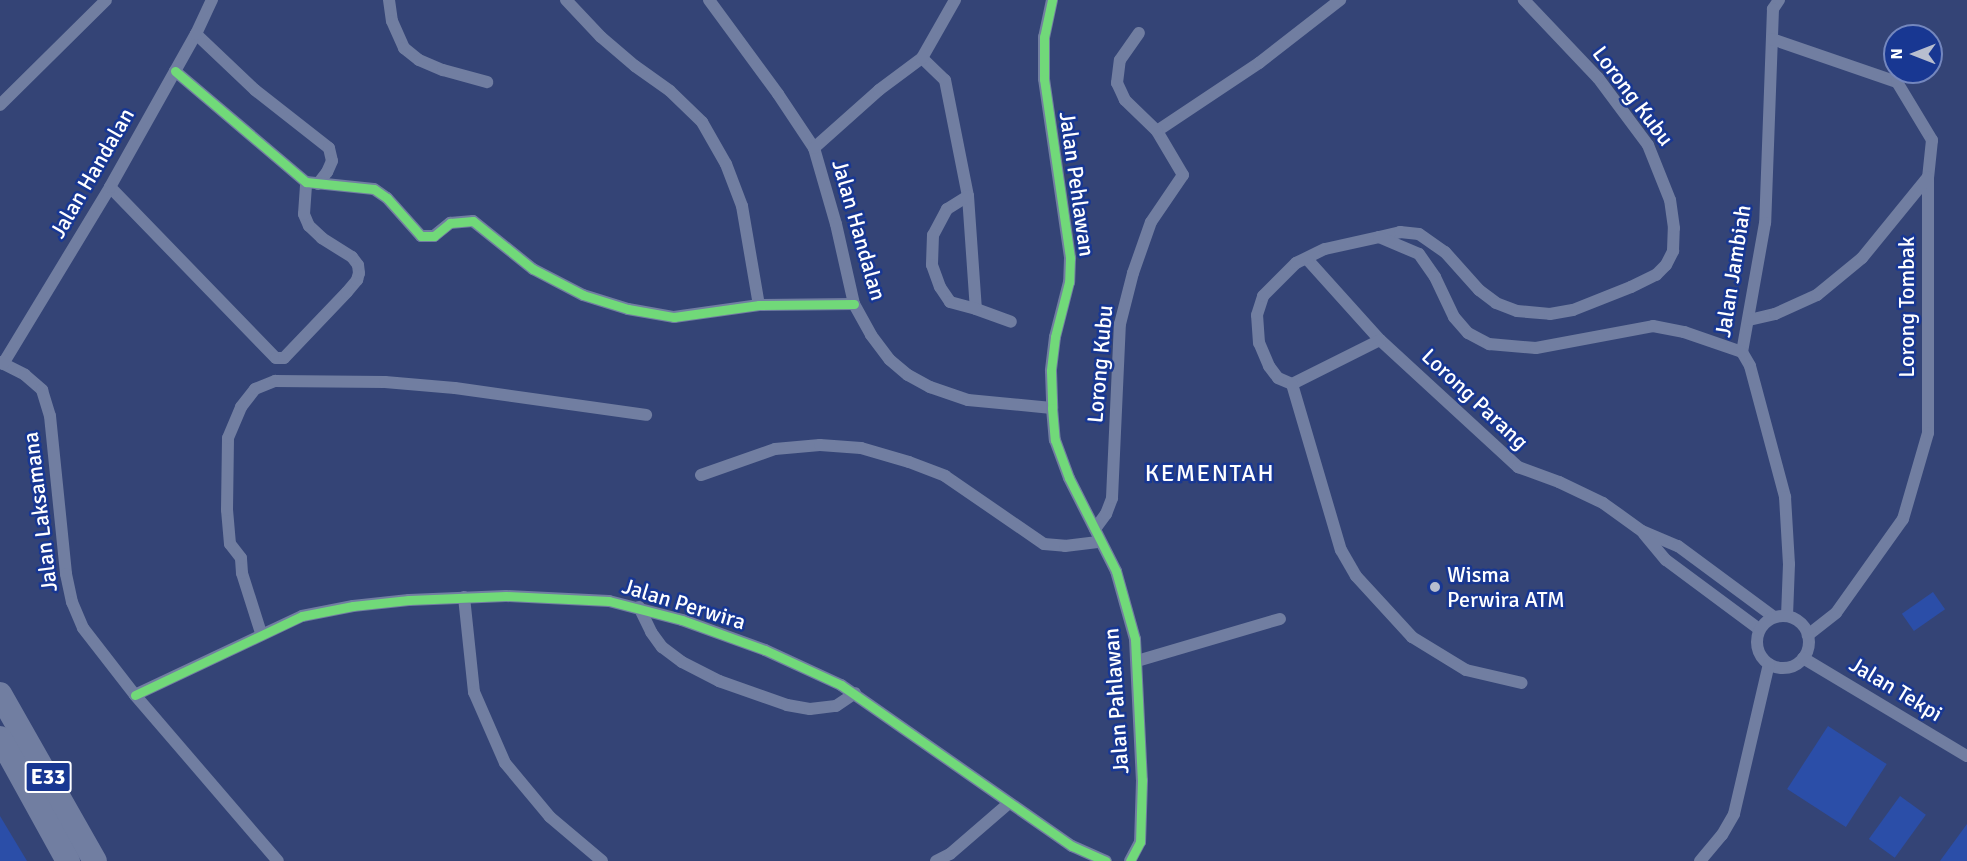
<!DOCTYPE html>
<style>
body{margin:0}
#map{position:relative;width:1967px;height:861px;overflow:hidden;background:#344476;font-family:Signika,sans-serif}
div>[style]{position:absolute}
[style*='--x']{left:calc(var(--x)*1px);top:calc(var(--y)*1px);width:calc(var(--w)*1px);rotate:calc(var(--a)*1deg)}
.green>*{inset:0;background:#2b4ea8;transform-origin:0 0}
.street>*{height:12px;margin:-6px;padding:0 6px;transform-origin:6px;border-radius:6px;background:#717ea1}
.street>.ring{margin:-6px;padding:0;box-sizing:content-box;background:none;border:12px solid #717ea1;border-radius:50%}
.highway>*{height:24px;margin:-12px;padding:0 12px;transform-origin:12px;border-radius:12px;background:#717ea1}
.cycleway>*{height:9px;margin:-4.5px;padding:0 4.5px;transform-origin:4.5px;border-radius:4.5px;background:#71d979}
.dots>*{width:16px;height:16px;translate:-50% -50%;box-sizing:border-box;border:3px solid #183792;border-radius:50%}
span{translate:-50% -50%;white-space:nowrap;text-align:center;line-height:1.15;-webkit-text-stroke:5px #183792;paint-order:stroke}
.shield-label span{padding:2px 4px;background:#183792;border:2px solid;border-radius:4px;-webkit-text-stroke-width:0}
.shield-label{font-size:21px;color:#fff;font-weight:700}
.street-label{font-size:22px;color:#fff}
.poi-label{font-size:22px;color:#fff}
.left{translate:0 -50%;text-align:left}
.neighbourhood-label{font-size:24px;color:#fff;letter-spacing:1.5px}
.north{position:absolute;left:1883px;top:24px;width:60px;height:60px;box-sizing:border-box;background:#183792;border:2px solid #7487be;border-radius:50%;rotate:270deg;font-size:16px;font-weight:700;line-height:24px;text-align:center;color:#fff}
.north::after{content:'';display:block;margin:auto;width:21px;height:27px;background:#b8becf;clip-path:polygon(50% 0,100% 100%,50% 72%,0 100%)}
</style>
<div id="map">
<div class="green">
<div style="left:1933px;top:592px;width:21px;height:38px;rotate:55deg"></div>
<div style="left:1828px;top:726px;width:70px;height:75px;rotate:33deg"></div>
<div style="left:1900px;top:796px;width:32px;height:53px;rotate:36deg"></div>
<div style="clip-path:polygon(0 816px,27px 861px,0 861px)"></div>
<div style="clip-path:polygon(1967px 824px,1967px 861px,1940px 861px)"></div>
</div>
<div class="street">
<div style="--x:389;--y:0;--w:21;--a:82"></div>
<div style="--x:392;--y:21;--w:30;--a:66"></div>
<div style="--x:404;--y:48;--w:19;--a:39"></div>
<div style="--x:419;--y:60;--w:26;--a:23"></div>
<div style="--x:443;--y:70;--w:46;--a:15.3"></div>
<div style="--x:566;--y:0;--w:51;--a:46.6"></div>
<div style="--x:601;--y:37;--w:45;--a:40.5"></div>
<div style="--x:635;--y:66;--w:43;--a:35.5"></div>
<div style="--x:670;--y:91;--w:45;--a:44.1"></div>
<div style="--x:702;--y:122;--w:48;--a:60.3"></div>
<div style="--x:726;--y:164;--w:45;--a:69.1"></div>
<div style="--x:742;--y:206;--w:100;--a:80.3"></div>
<div style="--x:709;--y:0;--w:117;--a:53.7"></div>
<div style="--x:778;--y:94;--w:65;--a:56.3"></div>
<div style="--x:814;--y:148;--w:79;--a:73.9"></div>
<div style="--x:836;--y:224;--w:82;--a:77.3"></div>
<div style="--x:854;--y:304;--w:35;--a:61"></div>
<div style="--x:871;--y:335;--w:31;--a:53"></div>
<div style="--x:890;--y:360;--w:23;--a:40"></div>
<div style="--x:908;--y:375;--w:25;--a:29"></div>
<div style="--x:930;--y:387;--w:40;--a:18.9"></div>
<div style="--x:968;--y:400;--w:84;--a:5.4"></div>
<div style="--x:1052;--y:0;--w:38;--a:102"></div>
<div style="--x:1044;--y:37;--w:42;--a:90"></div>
<div style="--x:1044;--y:79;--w:181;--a:81.7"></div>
<div style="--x:1070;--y:258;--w:24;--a:92"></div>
<div style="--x:1069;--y:282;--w:57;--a:104.3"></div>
<div style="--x:1055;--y:337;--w:34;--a:97"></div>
<div style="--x:1051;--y:371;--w:37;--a:88"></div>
<div style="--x:1052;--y:408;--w:32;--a:85"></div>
<div style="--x:1055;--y:440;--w:40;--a:69.8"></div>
<div style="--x:1069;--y:478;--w:104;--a:63.2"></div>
<div style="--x:1116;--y:571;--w:71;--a:74.4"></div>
<div style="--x:1135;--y:639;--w:141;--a:87.2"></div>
<div style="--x:1142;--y:780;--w:62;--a:91.8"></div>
<div style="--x:1140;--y:842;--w:21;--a:118"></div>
<div style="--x:1779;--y:0;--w:11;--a:124"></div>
<div style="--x:1773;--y:9;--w:214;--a:92.1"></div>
<div style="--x:1765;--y:223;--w:131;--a:100.1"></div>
<div style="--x:1742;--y:352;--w:16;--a:60"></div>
<div style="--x:1750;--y:366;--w:136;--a:75"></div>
<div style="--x:1785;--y:497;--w:67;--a:86.6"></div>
<div style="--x:1789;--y:564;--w:51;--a:92.2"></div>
<div style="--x:196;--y:34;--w:81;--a:43.5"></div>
<div style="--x:255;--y:90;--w:94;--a:38.1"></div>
<div style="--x:329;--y:148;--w:13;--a:77"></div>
<div style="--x:332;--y:161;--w:12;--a:114"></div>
<div style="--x:327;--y:172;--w:15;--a:127"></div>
<div style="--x:1772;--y:39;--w:132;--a:19"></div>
<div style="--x:1897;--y:82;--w:68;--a:58.9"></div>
<div style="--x:1932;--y:140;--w:37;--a:96"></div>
<div style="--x:1928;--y:177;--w:256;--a:90"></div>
<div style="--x:1928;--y:433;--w:90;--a:106.2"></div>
<div style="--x:1903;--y:519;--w:115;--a:125.5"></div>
<div style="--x:1836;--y:613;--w:36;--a:142"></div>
<div style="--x:922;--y:58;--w:32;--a:44"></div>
<div style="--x:945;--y:80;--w:118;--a:78.8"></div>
<div style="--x:968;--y:196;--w:113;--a:86"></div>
<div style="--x:976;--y:309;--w:37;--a:20"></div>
<div style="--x:175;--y:71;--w:172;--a:40.3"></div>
<div style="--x:306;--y:182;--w:68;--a:5.9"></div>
<div style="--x:374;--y:189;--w:16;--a:35"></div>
<div style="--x:387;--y:198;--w:51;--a:48.2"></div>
<div style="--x:421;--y:236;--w:13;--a:0"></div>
<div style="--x:434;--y:236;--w:21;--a:-39"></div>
<div style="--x:450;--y:223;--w:23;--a:-5"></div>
<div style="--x:473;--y:221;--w:77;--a:38.7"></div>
<div style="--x:533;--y:269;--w:56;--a:27.5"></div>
<div style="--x:583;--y:295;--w:47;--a:17.3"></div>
<div style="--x:628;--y:309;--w:47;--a:9.9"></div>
<div style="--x:674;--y:317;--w:86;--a:-8"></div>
<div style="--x:759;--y:305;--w:95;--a:-0.6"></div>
<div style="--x:0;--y:105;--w:149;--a:-44.7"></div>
<div style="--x:1157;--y:131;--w:123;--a:-33.7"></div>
<div style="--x:1259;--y:63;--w:103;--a:-37.9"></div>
<div style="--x:814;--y:148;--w:87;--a:-41.7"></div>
<div style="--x:879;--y:90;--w:54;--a:-36.7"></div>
<div style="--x:922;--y:58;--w:67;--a:-60.4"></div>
<div style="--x:110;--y:187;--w:238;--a:45.9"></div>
<div style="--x:276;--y:358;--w:8;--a:0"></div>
<div style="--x:284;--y:358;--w:91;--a:-46.3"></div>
<div style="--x:347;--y:292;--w:16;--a:-50"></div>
<div style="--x:357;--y:280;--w:7;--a:-74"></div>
<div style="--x:359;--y:273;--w:8;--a:-97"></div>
<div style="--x:358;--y:265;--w:10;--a:-127"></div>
<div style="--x:352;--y:257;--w:36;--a:-148"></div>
<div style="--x:322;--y:238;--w:18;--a:-137"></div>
<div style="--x:309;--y:226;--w:13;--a:-113"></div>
<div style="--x:304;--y:214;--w:32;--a:-86"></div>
<div style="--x:968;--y:196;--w:25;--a:148"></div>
<div style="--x:947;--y:209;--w:30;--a:118"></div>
<div style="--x:933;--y:235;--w:30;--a:92"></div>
<div style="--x:932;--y:265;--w:23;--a:70"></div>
<div style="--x:940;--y:287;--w:18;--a:56"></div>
<div style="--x:950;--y:302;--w:27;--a:15"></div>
<div style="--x:1379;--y:237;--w:22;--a:-13"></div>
<div style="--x:1400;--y:232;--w:19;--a:6"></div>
<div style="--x:1419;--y:234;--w:32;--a:35"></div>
<div style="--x:1445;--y:252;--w:51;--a:48.2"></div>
<div style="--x:1479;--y:290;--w:21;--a:37"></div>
<div style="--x:1496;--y:303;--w:22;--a:21"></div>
<div style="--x:1517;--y:311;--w:33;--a:5"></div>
<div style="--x:1550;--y:314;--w:23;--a:-10"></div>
<div style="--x:1573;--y:310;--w:62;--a:-21.6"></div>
<div style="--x:1631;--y:287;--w:28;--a:-26"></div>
<div style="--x:1656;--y:275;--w:14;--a:-45"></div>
<div style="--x:1666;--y:265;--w:16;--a:-63"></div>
<div style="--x:1673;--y:251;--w:23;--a:-88"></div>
<div style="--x:1674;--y:228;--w:28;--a:-98"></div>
<div style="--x:1670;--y:200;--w:59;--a:-111.8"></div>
<div style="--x:1648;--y:145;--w:84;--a:-126.7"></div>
<div style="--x:1598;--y:78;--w:108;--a:-133.5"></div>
<div style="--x:1307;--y:259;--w:109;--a:48"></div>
<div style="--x:1380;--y:340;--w:188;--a:42.6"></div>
<div style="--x:1518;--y:467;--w:44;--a:20.1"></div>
<div style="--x:1559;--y:482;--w:49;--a:25.5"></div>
<div style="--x:1603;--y:503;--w:48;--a:35.7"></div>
<div style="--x:1642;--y:531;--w:39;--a:23"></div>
<div style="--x:1678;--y:546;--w:119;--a:36.5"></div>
<div style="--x:1749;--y:320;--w:27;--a:-13"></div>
<div style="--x:1775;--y:314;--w:46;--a:-24.3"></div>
<div style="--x:1817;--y:295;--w:58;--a:-39.4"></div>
<div style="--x:1862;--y:258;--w:104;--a:-50.8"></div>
<div style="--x:1380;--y:340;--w:98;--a:153.4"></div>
<div style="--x:1292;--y:384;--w:15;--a:-157"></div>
<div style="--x:1278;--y:378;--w:15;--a:-127"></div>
<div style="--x:1269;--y:366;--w:25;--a:-113"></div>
<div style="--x:1259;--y:343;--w:28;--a:-94"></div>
<div style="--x:1257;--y:315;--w:20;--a:-72"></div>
<div style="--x:1263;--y:296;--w:47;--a:-45"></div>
<div style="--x:1296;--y:263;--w:32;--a:-26"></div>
<div style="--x:1325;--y:249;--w:55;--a:-12.5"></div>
<div style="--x:1379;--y:237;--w:43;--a:23"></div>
<div style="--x:1419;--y:254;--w:28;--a:55"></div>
<div style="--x:1435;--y:277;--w:44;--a:64.6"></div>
<div style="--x:1454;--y:317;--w:21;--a:49"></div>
<div style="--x:1468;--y:333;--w:24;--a:28"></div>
<div style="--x:1489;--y:344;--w:47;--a:4.9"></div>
<div style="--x:1536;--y:348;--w:119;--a:-10.6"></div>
<div style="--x:1653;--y:326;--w:32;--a:11"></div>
<div style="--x:1684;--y:332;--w:61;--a:19"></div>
<div style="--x:0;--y:362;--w:28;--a:27"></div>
<div style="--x:25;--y:375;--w:23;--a:41"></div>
<div style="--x:42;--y:390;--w:27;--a:73"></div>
<div style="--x:50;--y:416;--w:159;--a:84.2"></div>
<div style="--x:66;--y:574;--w:29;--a:78"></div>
<div style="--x:72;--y:602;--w:28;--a:67"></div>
<div style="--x:83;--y:628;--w:85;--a:52.2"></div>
<div style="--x:135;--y:695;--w:219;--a:49.3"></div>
<div style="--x:3;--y:364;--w:207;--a:-58.8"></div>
<div style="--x:110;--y:187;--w:176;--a:-60.7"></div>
<div style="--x:196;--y:34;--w:38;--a:-65"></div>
<div style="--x:1292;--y:384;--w:173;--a:73.6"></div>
<div style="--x:1341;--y:550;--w:30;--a:60"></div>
<div style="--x:1356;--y:576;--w:83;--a:47.4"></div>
<div style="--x:1412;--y:637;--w:63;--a:31.4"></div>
<div style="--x:1466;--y:670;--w:57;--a:13.1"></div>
<div style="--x:701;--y:475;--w:78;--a:-19.4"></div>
<div style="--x:775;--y:449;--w:45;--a:-5.1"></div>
<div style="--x:820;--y:445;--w:41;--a:4.2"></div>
<div style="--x:861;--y:448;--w:50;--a:16.3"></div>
<div style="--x:909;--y:462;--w:39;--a:21"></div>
<div style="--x:945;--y:476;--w:120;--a:34.5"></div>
<div style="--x:1044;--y:544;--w:21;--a:5"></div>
<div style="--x:1065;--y:546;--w:35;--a:-7"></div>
<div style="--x:1095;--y:529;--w:19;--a:-54"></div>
<div style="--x:1106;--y:514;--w:17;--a:-69"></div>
<div style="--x:1112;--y:498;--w:174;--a:-87.4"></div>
<div style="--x:1120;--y:324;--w:53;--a:-75.7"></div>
<div style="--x:1133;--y:273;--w:54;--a:-70.6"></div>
<div style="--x:1151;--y:222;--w:57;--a:-55.8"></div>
<div style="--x:1183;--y:175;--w:51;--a:-120.6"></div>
<div style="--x:1157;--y:131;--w:45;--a:-135.9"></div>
<div style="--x:1125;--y:100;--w:19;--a:-115"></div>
<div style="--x:1117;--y:83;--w:23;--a:-83"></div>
<div style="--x:1120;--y:60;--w:33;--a:-55"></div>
<div style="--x:1644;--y:534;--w:34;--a:50"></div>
<div style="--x:1666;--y:560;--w:116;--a:36.6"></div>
<div style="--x:464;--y:597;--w:96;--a:84"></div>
<div style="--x:474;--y:692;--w:77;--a:66.4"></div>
<div style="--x:505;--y:763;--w:70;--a:50.2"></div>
<div style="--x:550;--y:817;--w:68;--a:40.2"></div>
<div style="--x:639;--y:607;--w:28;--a:64"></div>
<div style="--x:651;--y:632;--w:19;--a:54"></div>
<div style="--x:662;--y:647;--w:25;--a:37"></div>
<div style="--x:682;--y:662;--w:42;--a:27.2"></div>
<div style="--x:719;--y:681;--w:72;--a:19.4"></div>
<div style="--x:787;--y:705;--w:23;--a:10"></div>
<div style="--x:810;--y:709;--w:26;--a:-7"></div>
<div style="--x:836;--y:706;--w:23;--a:-34"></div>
<div class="ring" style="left:1757px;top:616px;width:40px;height:40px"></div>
<div style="--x:261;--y:633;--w:63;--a:-107.6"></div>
<div style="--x:242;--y:573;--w:15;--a:-94"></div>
<div style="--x:241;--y:558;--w:18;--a:-128"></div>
<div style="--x:230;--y:544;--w:34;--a:-95"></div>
<div style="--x:227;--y:510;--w:72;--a:-89.2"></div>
<div style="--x:228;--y:438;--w:34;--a:-67"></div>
<div style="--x:241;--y:407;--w:23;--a:-52"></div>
<div style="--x:255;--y:389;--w:22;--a:-22"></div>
<div style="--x:275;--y:381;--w:110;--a:0.5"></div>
<div style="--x:385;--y:382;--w:70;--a:4.9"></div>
<div style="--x:455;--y:388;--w:193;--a:8"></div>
<div style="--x:1803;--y:658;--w:191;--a:30.9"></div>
<div style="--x:1137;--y:661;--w:149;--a:-16.4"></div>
<div style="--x:135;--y:695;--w:185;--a:-25.3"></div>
<div style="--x:302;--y:616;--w:52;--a:-11.1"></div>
<div style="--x:353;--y:606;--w:56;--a:-6.1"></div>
<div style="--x:409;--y:600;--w:97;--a:-2.4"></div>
<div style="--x:506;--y:596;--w:103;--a:2.8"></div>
<div style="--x:609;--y:601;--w:75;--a:14.6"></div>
<div style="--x:682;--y:620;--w:88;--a:19.9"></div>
<div style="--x:765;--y:650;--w:84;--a:24.7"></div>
<div style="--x:841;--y:685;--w:282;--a:34.9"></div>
<div style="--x:1072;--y:846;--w:37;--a:24"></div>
<div style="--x:936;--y:861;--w:16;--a:-27"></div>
<div style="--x:950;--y:854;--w:78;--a:-40.8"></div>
<div style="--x:1700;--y:861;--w:34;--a:-50"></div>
<div style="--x:1722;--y:835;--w:24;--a:-60"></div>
<div style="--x:1734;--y:814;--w:154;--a:-76.9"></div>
</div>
<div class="highway">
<div style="--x:0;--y:694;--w:192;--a:60.4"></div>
<div style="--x:0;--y:738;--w:141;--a:61.1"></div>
</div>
<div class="cycleway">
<div style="--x:1052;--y:0;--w:38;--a:102"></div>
<div style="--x:1044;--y:37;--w:42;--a:90"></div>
<div style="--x:1044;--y:79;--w:181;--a:81.7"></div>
<div style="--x:1070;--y:258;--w:24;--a:92"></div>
<div style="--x:1069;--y:282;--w:57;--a:104.3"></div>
<div style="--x:1055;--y:337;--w:34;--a:97"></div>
<div style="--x:1051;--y:371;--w:37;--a:88"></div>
<div style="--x:1052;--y:408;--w:32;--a:85"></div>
<div style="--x:1055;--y:440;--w:40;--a:69.8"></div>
<div style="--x:1069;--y:478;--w:104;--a:63.2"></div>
<div style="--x:1116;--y:571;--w:71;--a:74.4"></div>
<div style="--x:1135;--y:639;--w:141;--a:87.2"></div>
<div style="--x:1142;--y:780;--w:62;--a:91.8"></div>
<div style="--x:1140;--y:842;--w:21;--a:118"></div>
<div style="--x:175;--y:71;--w:172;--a:40.3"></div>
<div style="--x:306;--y:182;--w:68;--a:5.9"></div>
<div style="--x:374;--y:189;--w:16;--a:35"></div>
<div style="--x:387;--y:198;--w:51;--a:48.2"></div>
<div style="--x:421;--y:236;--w:13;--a:0"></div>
<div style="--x:434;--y:236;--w:21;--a:-39"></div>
<div style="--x:450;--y:223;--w:23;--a:-5"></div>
<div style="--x:473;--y:221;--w:77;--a:38.7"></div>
<div style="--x:533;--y:269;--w:56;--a:27.5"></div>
<div style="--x:583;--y:295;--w:47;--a:17.3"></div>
<div style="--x:628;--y:309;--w:47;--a:9.9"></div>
<div style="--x:674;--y:317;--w:86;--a:-8"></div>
<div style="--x:759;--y:305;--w:95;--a:-0.6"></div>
<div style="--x:135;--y:695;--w:185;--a:-25.3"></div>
<div style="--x:302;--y:616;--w:52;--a:-11.1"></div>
<div style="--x:353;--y:606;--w:56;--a:-6.1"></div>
<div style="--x:409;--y:600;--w:97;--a:-2.4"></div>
<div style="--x:506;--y:596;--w:103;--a:2.8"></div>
<div style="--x:609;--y:601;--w:75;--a:14.6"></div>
<div style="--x:682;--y:620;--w:88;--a:19.9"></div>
<div style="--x:765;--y:650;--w:84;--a:24.7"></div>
<div style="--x:841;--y:685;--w:282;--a:34.9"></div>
<div style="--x:1072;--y:846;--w:37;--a:24"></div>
</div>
<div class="dots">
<div style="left:1435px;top:587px;background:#b8becf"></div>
</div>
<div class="shield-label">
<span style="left:48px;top:777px">E33</span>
</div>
<div class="street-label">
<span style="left:1633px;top:96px;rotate:53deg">Lorong Kubu</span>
<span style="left:92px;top:173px;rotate:-60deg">Jalan Handalan</span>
<span style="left:1077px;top:184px;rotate:82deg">Jalan Pehlawan</span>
<span style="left:859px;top:230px;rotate:74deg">Jalan Handalan</span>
<span style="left:1733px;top:271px;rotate:-81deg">Jalan Jambiah</span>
<span style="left:1907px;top:307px;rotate:-90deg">Lorong Tombak</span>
<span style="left:1100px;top:364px;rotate:-85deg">Lorong Kubu</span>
<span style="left:1475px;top:399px;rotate:43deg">Lorong Parang</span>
<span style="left:40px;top:512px;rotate:-97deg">Jalan Laksamana</span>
<span style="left:684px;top:604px;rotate:17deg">Jalan Perwira</span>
<span style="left:1896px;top:689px;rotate:31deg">Jalan Tekpi</span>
<span style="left:1116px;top:701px;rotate:-94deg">Jalan Pahlawan</span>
</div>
<div class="poi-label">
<span class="left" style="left:1447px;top:587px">Wisma<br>Perwira ATM</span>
</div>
<div class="neighbourhood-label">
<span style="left:1210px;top:474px">KEMENTAH</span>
</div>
<div class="north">N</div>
</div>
